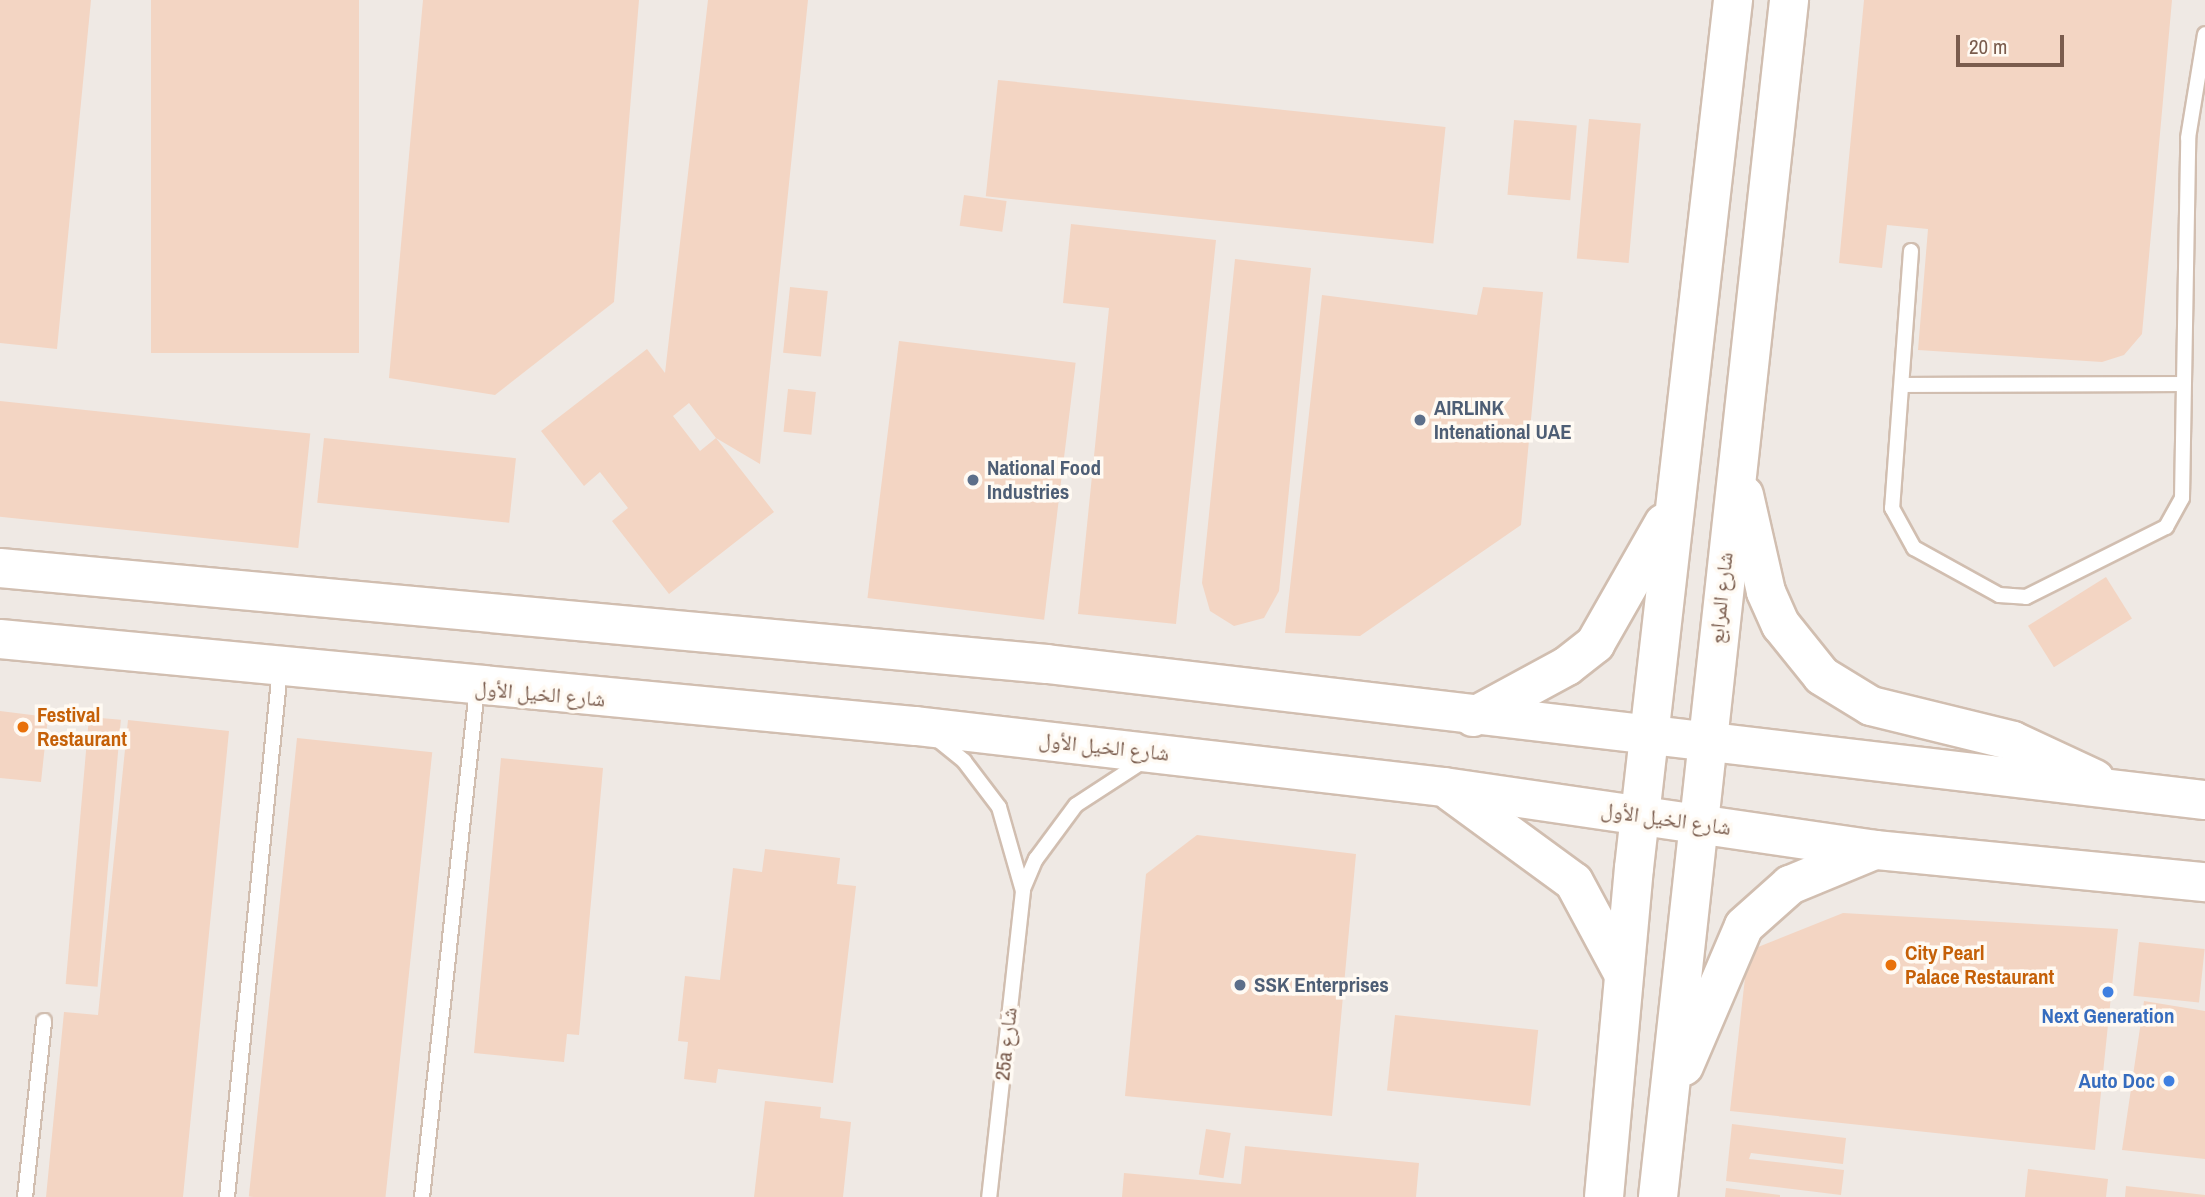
<!DOCTYPE html>
<meta charset="utf-8">
<style>
body{margin:0}
#map{position:relative;width:2205px;height:1197px;overflow:hidden;background:#fdf6ec;font-family:"Archivo Narrow","Noto Naskh Arabic",sans-serif}
div>[style]{position:absolute}
[style*='--x']{left:calc(var(--x)*1px);top:calc(var(--y)*1px);width:calc(var(--w)*1px);rotate:calc(var(--a)*1deg)}
.industrial>*{inset:0;background:#efe9e4;transform-origin:0 0}
.building>*{inset:0;background:#f3d5c3;transform-origin:0 0}
.roads{filter:drop-shadow(2px 0 #d1beb0) drop-shadow(-2px 0 #d1beb0) drop-shadow(0 2px #d1beb0) drop-shadow(0 -2px #d1beb0)}
.lane>*{height:14px;margin:-7px;padding:0 7px;transform-origin:7px;border-radius:7px;background:#fff}
.secondary>*{height:38px;margin:-19px;padding:0 19px;transform-origin:19px;border-radius:19px;background:#fff}
.dots>*{width:19px;height:19px;translate:-50% -50%;box-sizing:border-box;border:4px solid #fffaf3;border-radius:50%}
span{translate:-50% -50%;white-space:nowrap;text-align:center;line-height:1.15;-webkit-text-stroke:7px #fffaf3;paint-order:stroke}
.service-label{font-size:21px;color:#4e5e75;font-weight:700}
.left{translate:0 -50%;text-align:left}
.street-label{font-size:21px;color:#7a5c4d}
.food-label{font-size:21px;color:#c56008;font-weight:700}
.shop-label{font-size:21px;color:#366cbe;font-weight:700}
.right{translate:-100% -50%;text-align:right}
.scale{position:absolute;left:1956px;top:35px;width:108px;height:32px;box-sizing:border-box;border:4px solid #7a5c4d;border-top:0;padding-left:9px;font-size:21px;line-height:24px;white-space:nowrap;color:#7a5c4d;-webkit-text-stroke:5px #fffaf3;paint-order:stroke}
</style>
<div id="map">
<div class="industrial">
<div style="left:0;top:0;width:2205px;height:1197px"></div>
</div>
<div class="building">
<div style="clip-path:polygon(0 0,91px 0,57px 349px,0 343px)"></div>
<div style="left:151px;top:0;width:208px;height:353px"></div>
<div style="clip-path:polygon(423px 0,639px 0,614px 302px,495px 395px,389px 378px)"></div>
<div style="clip-path:polygon(708px 0,808px 0,760px 464px,716px 438px,689px 403px,673px 416px,700px 451px,716px 438px,774px 512px,669px 594px,612px 521px,628px 508px,600px 472px,584px 486px,541px 431px,647px 349px,665px 373px)"></div>
<div style="clip-path:polygon(1864px 0,2172px 0,2142px 334px,2124px 355px,2102px 362px,1918px 350px,1928px 229px,1887px 225px,1882px 268px,1839px 263px)"></div>
<div style="left:998px;top:80px;width:450px;height:117px;rotate:6deg"></div>
<div style="left:1589px;top:119px;width:52px;height:140px;rotate:5deg"></div>
<div style="left:1514px;top:120px;width:63px;height:75px;rotate:5deg"></div>
<div style="left:964px;top:195px;width:43px;height:31px;rotate:8deg"></div>
<div style="clip-path:polygon(1071px 224px,1216px 240px,1176px 624px,1078px 614px,1109px 308px,1063px 303px)"></div>
<div style="clip-path:polygon(1235px 259px,1311px 268px,1279px 591px,1264px 618px,1234px 626px,1210px 611px,1202px 583px)"></div>
<div style="left:790px;top:287px;width:38px;height:66px;rotate:6deg"></div>
<div style="clip-path:polygon(1483px 287px,1543px 292px,1521px 525px,1360px 636px,1285px 633px,1322px 295px,1477px 315px)"></div>
<div style="left:899px;top:341px;width:178px;height:259px;rotate:7deg"></div>
<div style="left:788px;top:389px;width:28px;height:43px;rotate:6deg"></div>
<div style="left:0;top:401px;width:312px;height:115px;rotate:6deg"></div>
<div style="left:324px;top:438px;width:193px;height:65px;rotate:6deg"></div>
<div style="left:2106px;top:577px;width:49px;height:92px;rotate:58deg"></div>
<div style="clip-path:polygon(0 711px,48px 717px,41px 782px,0 778px)"></div>
<div style="left:89px;top:717px;width:32px;height:268px;rotate:5deg"></div>
<div style="clip-path:polygon(128px 720px,229px 731px,183px 1197px,46px 1197px,64px 1012px,98px 1015px)"></div>
<div style="left:297px;top:738px;width:136px;height:461px;rotate:6deg"></div>
<div style="clip-path:polygon(501px 758px,603px 768px,579px 1035px,567px 1034px,564px 1062px,474px 1053px)"></div>
<div style="clip-path:polygon(1197px 835px,1356px 854px,1332px 1116px,1125px 1096px,1146px 874px)"></div>
<div style="clip-path:polygon(765px 849px,840px 858px,837px 884px,856px 886px,833px 1083px,718px 1069px,716px 1083px,684px 1079px,688px 1042px,678px 1041px,685px 976px,720px 980px,733px 868px,762px 872px)"></div>
<div style="clip-path:polygon(1843px 913px,2118px 929px,2095px 1150px,1730px 1111px,1748px 951px)"></div>
<div style="left:2139px;top:942px;width:66px;height:54px;rotate:6deg"></div>
<div style="clip-path:polygon(2144px 1001px,2205px 1011px,2205px 1159px,2122px 1150px)"></div>
<div style="left:1395px;top:1015px;width:144px;height:76px;rotate:6deg"></div>
<div style="clip-path:polygon(765px 1101px,821px 1107px,820px 1118px,851px 1122px,843px 1197px,754px 1197px)"></div>
<div style="clip-path:polygon(1732px 1124px,1846px 1138px,1843px 1164px,1751px 1153px,1749px 1159px,1844px 1170px,1841px 1195px,1726px 1181px)"></div>
<div style="left:1206px;top:1129px;width:25px;height:46px;rotate:9deg"></div>
<div style="clip-path:polygon(1245px 1146px,1419px 1163px,1416px 1197px,1122px 1197px,1124px 1173px,1241px 1184px)"></div>
<div style="clip-path:polygon(2028px 1169px,2108px 1179px,2106px 1197px,2025px 1197px)"></div>
<div style="clip-path:polygon(2126px 1186px,2205px 1195px,2205px 1197px,2125px 1197px)"></div>
<div style="clip-path:polygon(1726px 1188px,1780px 1195px,1780px 1197px,1725px 1197px)"></div>
</div>
<div class="roads">
<div class="lane">
<div style="--x:1911;--y:251;--w:258;--a:94.2"></div>
<div style="--x:1892;--y:508;--w:46;--a:61.2"></div>
<div style="--x:1914;--y:548;--w:97;--a:28.9"></div>
<div style="--x:1999;--y:595;--w:27;--a:4"></div>
<div style="--x:2026;--y:597;--w:157;--a:-26.6"></div>
<div style="--x:2166;--y:527;--w:33;--a:-61"></div>
<div style="--x:2182;--y:498;--w:360;--a:-89"></div>
<div style="--x:2188;--y:138;--w:105;--a:-80.7"></div>
<div style="--x:1902;--y:385;--w:281;--a:-0.2"></div>
<div style="--x:937;--y:739;--w:35;--a:39"></div>
<div style="--x:964;--y:761;--w:58;--a:52.7"></div>
<div style="--x:999;--y:807;--w:87;--a:74.1"></div>
<div style="--x:1023;--y:891;--w:308;--a:96.3"></div>
<div style="--x:1023;--y:889;--w:33;--a:-67"></div>
<div style="--x:1036;--y:859;--w:67;--a:-53.5"></div>
<div style="--x:1076;--y:805;--w:79;--a:-33.1"></div>
<div style="--x:25;--y:1197;--w:177;--a:-83.8"></div>
<div style="--x:227;--y:1197;--w:530;--a:-84.26"></div>
<div style="--x:422;--y:1197;--w:511;--a:-83.82"></div>
</div>
<div class="secondary">
<div style="--x:1744;--y:495;--w:99;--a:77.2"></div>
<div style="--x:1766;--y:592;--w:36;--a:66"></div>
<div style="--x:1781;--y:625;--w:65;--a:51.2"></div>
<div style="--x:1822;--y:676;--w:57;--a:31.5"></div>
<div style="--x:1871;--y:706;--w:146;--a:13.8"></div>
<div style="--x:2013;--y:741;--w:90;--a:24.9"></div>
<div style="--x:0;--y:568;--w:1051;--a:5.24"></div>
<div style="--x:1047;--y:664;--w:1166;--a:6.7"></div>
<div style="--x:0;--y:639;--w:920;--a:5.43"></div>
<div style="--x:916;--y:726;--w:532;--a:6.59"></div>
<div style="--x:1444;--y:787;--w:437;--a:8.3"></div>
<div style="--x:1876;--y:850;--w:331;--a:5.6"></div>
<div style="--x:1473;--y:717;--w:107;--a:-28.5"></div>
<div style="--x:1567;--y:666;--w:36;--a:-38"></div>
<div style="--x:1595;--y:644;--w:139;--a:-60.3"></div>
<div style="--x:1451;--y:792;--w:152;--a:36.2"></div>
<div style="--x:1574;--y:882;--w:101;--a:61.7"></div>
<div style="--x:1684;--y:1066;--w:152;--a:-66.8"></div>
<div style="--x:1744;--y:926;--w:62;--a:-41.7"></div>
<div style="--x:1790;--y:885;--w:89;--a:-22.5"></div>
<div style="--x:1604;--y:1197;--w:330;--a:-84.8"></div>
<div style="--x:1634;--y:868;--w:874;--a:-83.49"></div>
<div style="--x:1658;--y:1197;--w:1204;--a:-83.75"></div>
</div>
</div>
<div class="dots">
<div style="left:1420px;top:420px;background:#5c6f8a"></div>
<div style="left:973px;top:480px;background:#5c6f8a"></div>
<div style="left:23px;top:727px;background:#e8710a"></div>
<div style="left:1891px;top:965px;background:#e8710a"></div>
<div style="left:1240px;top:985px;background:#5c6f8a"></div>
<div style="left:2108px;top:992px;background:#3f7fe0"></div>
<div style="left:2169px;top:1081px;background:#3f7fe0"></div>
</div>
<div class="service-label">
<span class="left" style="left:1434px;top:420px">AIRLINK<br>Intenational UAE</span>
<span class="left" style="left:987px;top:480px">National Food<br>Industries</span>
<span class="left" style="left:1254px;top:985px">SSK Enterprises</span>
</div>
<div class="street-label">
<span style="left:1721px;top:598px;rotate:-84deg">شارع المرابع</span>
<span style="left:540px;top:694px;rotate:5deg">شارع الخيل الأول</span>
<span style="left:1104px;top:747px;rotate:6deg">شارع الخيل الأول</span>
<span style="left:1666px;top:819px;rotate:8deg">شارع الخيل الأول</span>
<span style="left:1006px;top:1044px;rotate:-84deg">25a شارع</span>
</div>
<div class="food-label">
<span class="left" style="left:37px;top:727px">Festival<br>Restaurant</span>
<span class="left" style="left:1905px;top:965px">City Pearl<br>Palace Restaurant</span>
</div>
<div class="shop-label">
<span style="left:2108px;top:1016px">Next Generation</span>
<span class="right" style="left:2155px;top:1081px">Auto Doc</span>
</div>
<div class="scale">20 m</div>
</div>
